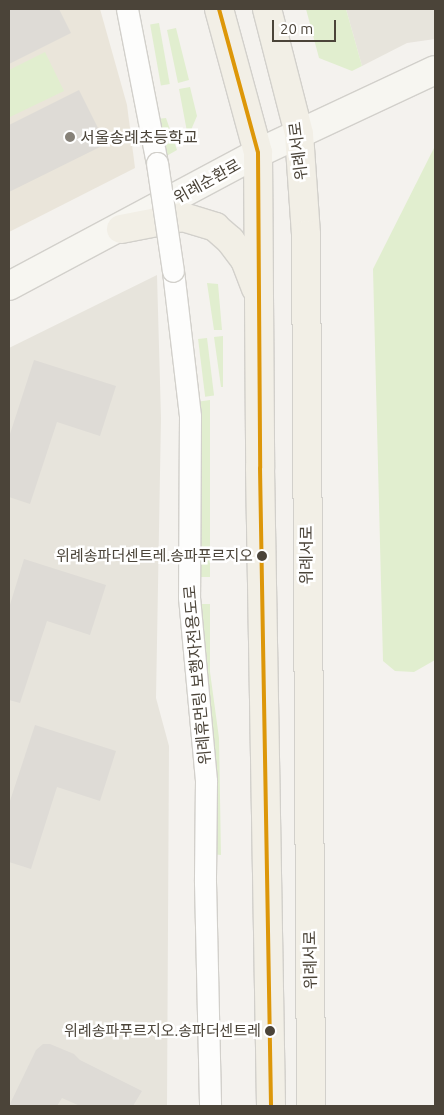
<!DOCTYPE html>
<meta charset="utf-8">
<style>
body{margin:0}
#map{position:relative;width:444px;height:1115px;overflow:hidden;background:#f4f2ee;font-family:Ubuntu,"Noto Sans KR",sans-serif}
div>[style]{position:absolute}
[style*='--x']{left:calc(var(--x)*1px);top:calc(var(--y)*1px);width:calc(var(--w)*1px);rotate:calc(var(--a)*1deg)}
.residential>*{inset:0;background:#e7e4dc}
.education>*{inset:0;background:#eae5da}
.green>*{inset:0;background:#e1eecf;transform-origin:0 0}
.building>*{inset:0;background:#dedbd6}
.roads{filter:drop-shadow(1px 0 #d2d0cb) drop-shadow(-1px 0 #d2d0cb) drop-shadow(0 1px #d2d0cb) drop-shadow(0 -1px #d2d0cb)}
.street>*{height:21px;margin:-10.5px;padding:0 10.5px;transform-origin:10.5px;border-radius:10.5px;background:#fdfdfc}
.secondary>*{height:28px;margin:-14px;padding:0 14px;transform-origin:14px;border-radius:14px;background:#f7f6f1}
.primary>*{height:28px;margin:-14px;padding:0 14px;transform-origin:14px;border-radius:14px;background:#f2efe6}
.bridges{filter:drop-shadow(1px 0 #d2d0cb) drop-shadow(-1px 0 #d2d0cb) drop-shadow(0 1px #d2d0cb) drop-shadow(0 -1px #d2d0cb)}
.street-bridge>*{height:21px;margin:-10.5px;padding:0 10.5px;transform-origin:10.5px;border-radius:10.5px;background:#fdfdfc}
.bus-1>*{height:4px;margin:-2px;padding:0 2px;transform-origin:2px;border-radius:2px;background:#dd9709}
.dots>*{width:14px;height:14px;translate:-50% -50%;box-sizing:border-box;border:2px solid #fff;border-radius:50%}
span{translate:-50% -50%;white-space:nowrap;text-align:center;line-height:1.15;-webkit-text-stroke:5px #fff;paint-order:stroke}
.bus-label{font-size:15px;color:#4b4439}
.right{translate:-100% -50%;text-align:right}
.poi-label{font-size:16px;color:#4b4439}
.left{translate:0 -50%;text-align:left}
.street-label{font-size:16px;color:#4b4439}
.frame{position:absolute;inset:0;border:10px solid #4b4439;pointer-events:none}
.scale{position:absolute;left:272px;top:20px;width:64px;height:22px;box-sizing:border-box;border:2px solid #4b4439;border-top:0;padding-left:6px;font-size:15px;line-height:18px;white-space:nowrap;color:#4b4439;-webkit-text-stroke:4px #fff;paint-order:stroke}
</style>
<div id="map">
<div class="residential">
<div style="clip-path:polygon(346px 9px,435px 9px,435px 39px,407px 43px,362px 66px)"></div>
<div style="clip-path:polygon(157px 275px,161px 418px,156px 698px,169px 746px,167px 1106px,9px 1106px,9px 348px)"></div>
</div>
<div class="education">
<div style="clip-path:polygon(9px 9px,100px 9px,127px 105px,135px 168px,9px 232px)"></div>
</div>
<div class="green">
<div style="clip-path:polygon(306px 9px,346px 9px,362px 66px,352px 71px,319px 58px)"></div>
<div style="left:159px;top:23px;width:62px;height:9px;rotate:80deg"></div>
<div style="clip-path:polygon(176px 28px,189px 80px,178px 83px,167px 30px)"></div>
<div style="clip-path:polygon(45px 52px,64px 91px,10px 117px,9px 70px)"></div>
<div style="clip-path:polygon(190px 87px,197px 116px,188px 137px,179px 89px)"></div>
<div style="clip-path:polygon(166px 118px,177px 150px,163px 158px,157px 119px)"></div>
<div style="clip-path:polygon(435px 146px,435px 660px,414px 672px,395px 671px,383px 661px,373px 269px)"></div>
<div style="clip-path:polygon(207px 283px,218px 284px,222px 330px,214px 330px)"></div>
<div style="clip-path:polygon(223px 336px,223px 387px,221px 387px,214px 337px)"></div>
<div style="left:207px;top:338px;width:58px;height:9px;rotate:83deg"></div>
<div style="clip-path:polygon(210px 400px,210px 577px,193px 577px,196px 402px)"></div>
<div style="clip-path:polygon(194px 604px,210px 604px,210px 672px,219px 738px,221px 855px,210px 854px)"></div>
</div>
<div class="building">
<div style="clip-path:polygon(9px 9px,59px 9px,71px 33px,9px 64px)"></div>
<div style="clip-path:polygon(79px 90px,106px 144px,9px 192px,9px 125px)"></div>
<div style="clip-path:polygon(34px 360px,116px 386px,100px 436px,57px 422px,30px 504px,9px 497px,9px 437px)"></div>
<div style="clip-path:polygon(24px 559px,106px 585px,90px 635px,47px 621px,20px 703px,9px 700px,9px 608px)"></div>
<div style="clip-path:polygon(35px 725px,116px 751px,100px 801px,57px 787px,31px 869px,9px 862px,9px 804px)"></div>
<div style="clip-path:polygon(43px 1044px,50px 1044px,74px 1054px,80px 1060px,142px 1091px,133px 1106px,80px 1106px,62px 1098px,57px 1106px,9px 1106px,36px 1050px)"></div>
</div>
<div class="roads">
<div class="street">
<div style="--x:127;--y:9;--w:157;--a:79"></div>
<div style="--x:173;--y:271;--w:146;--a:83.3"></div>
<div style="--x:190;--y:416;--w:181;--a:90.3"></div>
<div style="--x:189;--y:597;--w:185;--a:84.7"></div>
<div style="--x:206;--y:781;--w:101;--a:90.6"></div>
<div style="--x:205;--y:882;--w:224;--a:88.7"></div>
</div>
<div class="secondary">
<div style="--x:9;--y:286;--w:282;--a:-28.1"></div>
<div style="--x:258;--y:153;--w:195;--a:-25.1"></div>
</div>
<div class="primary">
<div style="--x:219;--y:9;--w:149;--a:74.8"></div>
<div style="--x:258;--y:153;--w:315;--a:89.6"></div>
<div style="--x:260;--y:468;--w:638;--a:89.01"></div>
<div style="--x:267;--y:9;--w:129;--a:75.6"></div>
<div style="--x:299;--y:134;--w:101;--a:86"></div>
<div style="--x:306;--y:235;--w:871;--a:89.67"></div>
<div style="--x:121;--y:229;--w:63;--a:-11"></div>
<div style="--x:183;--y:217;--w:34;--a:17"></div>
<div style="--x:215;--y:227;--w:20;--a:41"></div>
<div style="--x:230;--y:240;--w:25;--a:53"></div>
<div style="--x:245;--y:260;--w:30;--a:69"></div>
</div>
</div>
<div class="bridges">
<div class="street-bridge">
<div style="--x:157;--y:163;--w:109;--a:81.6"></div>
</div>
</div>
<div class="bus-1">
<div style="--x:219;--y:9;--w:149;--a:74.8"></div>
<div style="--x:258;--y:153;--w:315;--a:89.6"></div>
<div style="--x:260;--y:468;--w:638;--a:89.01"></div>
</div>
<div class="dots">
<div style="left:70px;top:137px;background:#868178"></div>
<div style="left:262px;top:556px;background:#4b4439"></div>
<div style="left:270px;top:1031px;background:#4b4439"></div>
</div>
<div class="bus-label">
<span class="right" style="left:253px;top:556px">위례송파더센트레.송파푸르지오</span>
<span class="right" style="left:261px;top:1031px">위례송파푸르지오.송파더센트레</span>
</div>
<div class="poi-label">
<span class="left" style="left:80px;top:137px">서울송례초등학교</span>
</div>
<div class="street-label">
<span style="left:298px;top:151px;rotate:-97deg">위례서로</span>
<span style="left:207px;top:181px;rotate:-29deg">위례순환로</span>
<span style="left:306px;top:555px;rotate:-90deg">위례서로</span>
<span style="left:197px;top:675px;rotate:-95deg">위례휴먼링 보행자전용도로</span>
<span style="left:310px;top:960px;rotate:-91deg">위례서로</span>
</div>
<div class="frame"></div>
<div class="scale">20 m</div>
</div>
